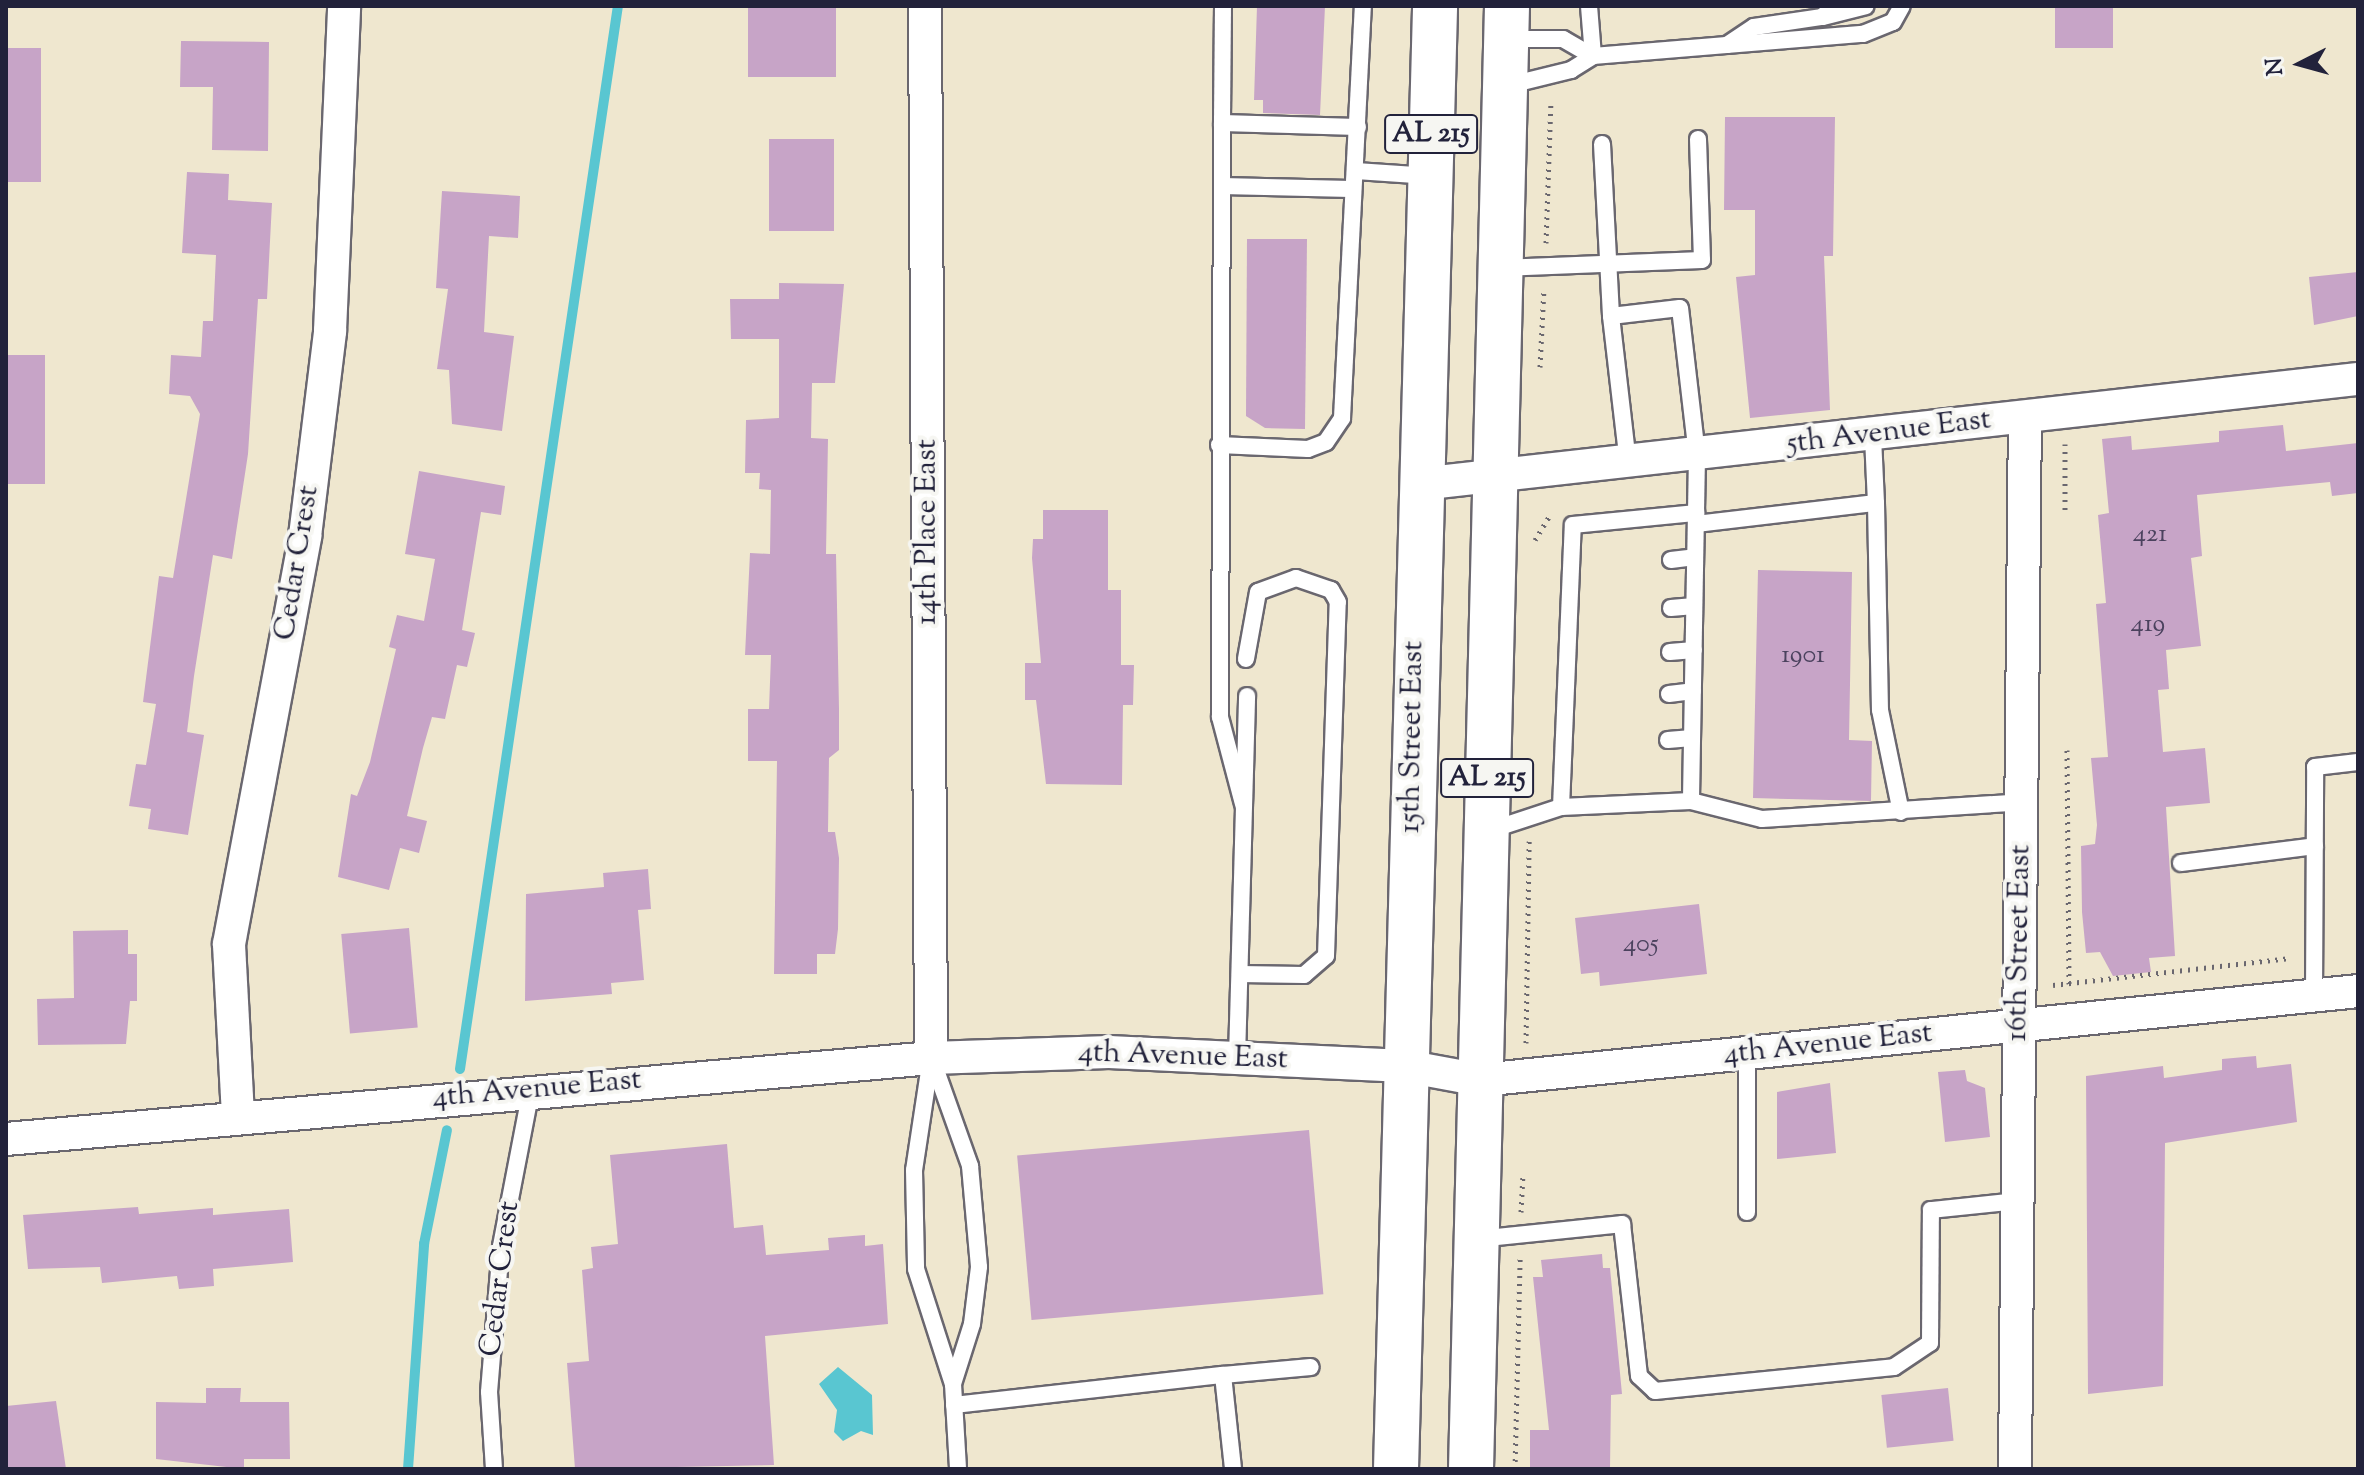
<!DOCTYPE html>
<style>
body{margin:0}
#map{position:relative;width:2364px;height:1475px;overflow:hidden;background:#efe7cf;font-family:"Sorts Mill Goudy",serif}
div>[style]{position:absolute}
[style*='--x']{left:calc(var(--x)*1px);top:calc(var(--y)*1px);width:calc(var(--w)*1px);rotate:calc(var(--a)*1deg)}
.water>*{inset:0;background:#59c6d1}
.stream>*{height:10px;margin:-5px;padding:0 5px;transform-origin:5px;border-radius:5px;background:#59c6d1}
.building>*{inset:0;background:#c7a4c7;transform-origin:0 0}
.path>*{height:5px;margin-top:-2.5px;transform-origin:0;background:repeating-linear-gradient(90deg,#6a676f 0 2px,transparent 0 8px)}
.roads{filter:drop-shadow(2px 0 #6a676f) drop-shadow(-2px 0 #6a676f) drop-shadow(0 2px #6a676f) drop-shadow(0 -2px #6a676f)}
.service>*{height:16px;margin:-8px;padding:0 8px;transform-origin:8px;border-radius:8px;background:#fff}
.minor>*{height:32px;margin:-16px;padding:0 16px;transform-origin:16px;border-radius:16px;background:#fff}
.primary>*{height:44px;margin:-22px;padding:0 22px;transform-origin:22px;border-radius:22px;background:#fff}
span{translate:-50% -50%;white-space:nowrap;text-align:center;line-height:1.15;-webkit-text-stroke:8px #f6f6f2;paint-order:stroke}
.number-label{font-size:26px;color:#4b425e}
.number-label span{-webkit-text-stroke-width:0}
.shield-label span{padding:2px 6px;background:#f6f6f2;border:2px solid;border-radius:6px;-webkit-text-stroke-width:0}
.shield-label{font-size:28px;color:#22223b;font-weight:700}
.street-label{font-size:30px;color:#22223b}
.frame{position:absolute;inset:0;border:8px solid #22223b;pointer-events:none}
.north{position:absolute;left:2260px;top:24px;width:80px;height:80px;-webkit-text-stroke:6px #f6f6f2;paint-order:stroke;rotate:264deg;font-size:22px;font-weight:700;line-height:32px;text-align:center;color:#22223b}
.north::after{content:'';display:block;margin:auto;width:28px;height:36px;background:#22223b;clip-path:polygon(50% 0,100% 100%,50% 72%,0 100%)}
</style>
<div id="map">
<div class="water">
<div style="clip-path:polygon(838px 1367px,872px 1395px,873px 1435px,861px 1431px,843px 1441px,834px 1432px,837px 1410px,819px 1384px)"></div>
</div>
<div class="stream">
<div style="--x:460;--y:1069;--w:1075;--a:-81.55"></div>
<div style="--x:408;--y:1469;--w:226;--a:-85.9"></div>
<div style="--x:424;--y:1244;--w:116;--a:-78.6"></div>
</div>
<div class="building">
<div style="left:748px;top:6px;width:88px;height:71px"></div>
<div style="clip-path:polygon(1257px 6px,1325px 6px,1320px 115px,1263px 113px,1263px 100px,1254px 100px)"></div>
<div style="left:2055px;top:6px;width:58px;height:42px"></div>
<div style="clip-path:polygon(181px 41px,269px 42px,268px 151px,212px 150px,213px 87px,180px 87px)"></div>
<div style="left:6px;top:48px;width:35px;height:134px"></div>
<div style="clip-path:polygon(1725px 117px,1835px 117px,1833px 256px,1824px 256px,1830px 410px,1750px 418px,1736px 277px,1755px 275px,1755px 210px,1724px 210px)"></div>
<div style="left:769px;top:139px;width:65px;height:92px"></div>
<div style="clip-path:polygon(187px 172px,229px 174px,228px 200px,272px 203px,267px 299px,258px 299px,248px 454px,232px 559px,213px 555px,194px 676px,187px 732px,204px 735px,188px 835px,148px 829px,151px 809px,129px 806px,136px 764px,146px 765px,156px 704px,143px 702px,159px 576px,173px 578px,200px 414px,190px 396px,169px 394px,171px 355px,201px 357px,203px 321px,213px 321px,216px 255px,182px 253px)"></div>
<div style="clip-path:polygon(442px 191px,520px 196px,518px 238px,489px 236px,484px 332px,514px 336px,502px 431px,452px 424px,449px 370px,437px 369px,448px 289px,436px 288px)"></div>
<div style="clip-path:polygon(1247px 239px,1307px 239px,1305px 429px,1265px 428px,1246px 416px)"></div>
<div style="clip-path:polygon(2358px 272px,2358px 316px,2314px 325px,2309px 277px)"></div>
<div style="clip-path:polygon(779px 283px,844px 284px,835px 383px,812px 383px,811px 438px,828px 439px,826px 554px,836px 554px,839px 709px,839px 750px,829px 758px,828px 832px,835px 832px,839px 858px,838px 929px,835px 954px,817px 954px,817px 974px,774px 974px,777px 761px,748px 761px,748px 709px,769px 709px,771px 655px,745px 655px,750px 553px,770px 554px,771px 490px,759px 489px,760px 473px,745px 473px,746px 420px,779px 418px,779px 339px,731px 339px,730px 299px,779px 299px)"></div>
<div style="left:6px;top:355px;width:39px;height:129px"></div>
<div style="clip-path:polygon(2283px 425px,2286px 451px,2358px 443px,2358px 493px,2332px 496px,2330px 482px,2197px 495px,2202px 556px,2191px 558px,2201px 646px,2166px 650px,2169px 689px,2158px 690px,2163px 752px,2205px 748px,2210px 803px,2166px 807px,2175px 956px,2149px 958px,2151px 972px,2113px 976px,2100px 952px,2086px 953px,2082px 912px,2081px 846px,2095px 844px,2097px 825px,2091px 758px,2108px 757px,2096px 604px,2106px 603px,2098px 515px,2109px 513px,2102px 439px,2131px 436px,2132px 450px,2219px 442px,2219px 431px)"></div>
<div style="clip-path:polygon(419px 471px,505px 486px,501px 515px,481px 512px,462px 630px,475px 633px,467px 667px,457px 665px,445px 719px,432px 717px,423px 748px,407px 816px,427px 821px,419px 853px,400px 848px,389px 890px,338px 877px,351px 794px,357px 796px,370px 762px,396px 649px,389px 647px,397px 615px,424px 621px,435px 559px,405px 554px)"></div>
<div style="clip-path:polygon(1043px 510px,1108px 510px,1108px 590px,1121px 590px,1121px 665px,1134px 665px,1133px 705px,1123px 705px,1122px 785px,1046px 784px,1036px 700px,1025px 700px,1025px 663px,1041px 663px,1032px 558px,1033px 539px,1043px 539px)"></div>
<div style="clip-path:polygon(1758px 570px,1852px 572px,1849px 740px,1872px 741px,1871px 801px,1753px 798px)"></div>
<div style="clip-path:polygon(648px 869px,651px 909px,638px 910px,644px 980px,611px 983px,612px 994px,525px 1001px,526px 894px,604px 887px,603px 873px)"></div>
<div style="clip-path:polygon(1699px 904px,1707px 974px,1600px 986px,1599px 972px,1581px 974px,1575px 918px)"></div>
<div style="left:409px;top:928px;width:100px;height:68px;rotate:85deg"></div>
<div style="clip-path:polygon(128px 930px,128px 954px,137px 954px,137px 1001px,130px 1001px,126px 1044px,38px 1045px,37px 999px,74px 998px,73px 931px)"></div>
<div style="clip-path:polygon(2256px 1056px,2257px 1068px,2291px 1064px,2297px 1122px,2165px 1143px,2163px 1386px,2088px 1394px,2086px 1076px,2163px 1066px,2164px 1078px,2222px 1070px,2222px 1059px)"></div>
<div style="clip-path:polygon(1965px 1070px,1967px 1081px,1985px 1088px,1990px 1137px,1945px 1142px,1938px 1072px)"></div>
<div style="clip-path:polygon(1830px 1083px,1836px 1153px,1777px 1159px,1777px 1092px)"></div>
<div style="left:1309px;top:1130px;width:165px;height:293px;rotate:85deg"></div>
<div style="clip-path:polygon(727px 1144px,734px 1228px,763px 1225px,766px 1255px,829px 1250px,828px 1238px,865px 1235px,865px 1246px,883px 1244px,888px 1324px,765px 1336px,774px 1465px,575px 1469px,567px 1363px,589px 1361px,582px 1270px,593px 1268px,591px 1247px,618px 1244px,610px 1155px)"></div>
<div style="clip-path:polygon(138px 1207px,139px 1214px,213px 1208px,213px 1215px,289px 1209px,293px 1262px,213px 1269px,214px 1286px,179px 1289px,177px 1276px,102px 1283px,100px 1267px,28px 1269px,23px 1215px)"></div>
<div style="clip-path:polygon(1602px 1254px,1603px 1268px,1610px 1268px,1622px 1394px,1611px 1395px,1610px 1469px,1530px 1469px,1530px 1430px,1549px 1430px,1533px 1277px,1543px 1277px,1541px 1260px)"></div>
<div style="clip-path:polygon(206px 1388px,241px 1388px,240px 1402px,289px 1402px,290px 1459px,244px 1459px,244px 1469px,156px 1459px,156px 1402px,206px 1403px)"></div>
<div style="left:1948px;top:1388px;width:53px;height:67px;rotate:84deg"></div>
<div style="clip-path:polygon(56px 1401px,66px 1469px,6px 1469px,6px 1406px)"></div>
</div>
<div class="path">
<div style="--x:1546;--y:243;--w:142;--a:-88"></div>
<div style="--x:1540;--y:367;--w:78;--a:-87.1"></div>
<div style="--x:2065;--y:444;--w:67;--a:90"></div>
<div style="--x:1535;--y:540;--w:27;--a:-59"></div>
<div style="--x:2067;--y:750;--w:234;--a:89.5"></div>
<div style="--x:1530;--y:791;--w:30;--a:-88"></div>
<div style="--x:2053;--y:985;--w:238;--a:-6.5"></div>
<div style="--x:1526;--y:1043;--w:202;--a:-89.1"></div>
<div style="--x:1521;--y:1212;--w:36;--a:-87"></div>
<div style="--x:1515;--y:1469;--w:211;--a:-88.6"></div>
</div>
<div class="roads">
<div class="service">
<div style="--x:1223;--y:6;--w:117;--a:90.5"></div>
<div style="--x:1222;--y:123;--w:136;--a:1.7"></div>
<div style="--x:1589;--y:6;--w:50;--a:85.4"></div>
<div style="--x:1823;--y:17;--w:44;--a:-14.3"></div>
<div style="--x:1508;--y:39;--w:55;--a:0"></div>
<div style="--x:1563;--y:39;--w:34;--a:30"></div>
<div style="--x:1727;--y:45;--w:32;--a:-34"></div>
<div style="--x:1754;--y:27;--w:69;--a:-8.4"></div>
<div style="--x:1822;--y:17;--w:16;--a:-43"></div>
<div style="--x:1506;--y:86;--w:67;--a:-13.8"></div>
<div style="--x:1571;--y:70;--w:26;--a:-32"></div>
<div style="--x:1593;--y:56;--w:271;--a:-4.7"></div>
<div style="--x:1863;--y:34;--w:32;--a:-22"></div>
<div style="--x:1893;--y:22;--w:18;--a:-61"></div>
<div style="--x:1222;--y:123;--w:594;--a:90.19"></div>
<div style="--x:1220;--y:717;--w:90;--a:75.2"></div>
<div style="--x:1602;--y:144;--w:172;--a:87"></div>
<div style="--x:1356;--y:171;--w:74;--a:3.9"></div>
<div style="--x:1222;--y:186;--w:129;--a:1.3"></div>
<div style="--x:1501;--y:268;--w:201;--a:-2.3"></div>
<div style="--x:1702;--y:260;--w:121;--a:-91.9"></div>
<div style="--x:1219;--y:445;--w:89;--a:2.6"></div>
<div style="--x:1308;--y:449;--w:19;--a:-21"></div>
<div style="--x:1326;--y:442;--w:29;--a:-56"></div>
<div style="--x:1342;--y:418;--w:413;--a:-87.1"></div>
<div style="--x:1628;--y:463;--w:148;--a:-96.6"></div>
<div style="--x:1611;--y:316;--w:69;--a:-6.6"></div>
<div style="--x:1680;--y:308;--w:148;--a:83.4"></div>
<div style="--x:1697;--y:455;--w:346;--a:91"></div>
<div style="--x:1876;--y:503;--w:207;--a:88.9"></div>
<div style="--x:1880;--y:710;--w:104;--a:78.4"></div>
<div style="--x:1696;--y:524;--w:181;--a:-6.7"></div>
<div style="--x:1876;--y:503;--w:67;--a:-92.6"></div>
<div style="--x:1671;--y:560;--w:24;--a:-7"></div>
<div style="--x:1671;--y:608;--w:23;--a:-5"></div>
<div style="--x:1670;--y:652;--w:24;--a:-5"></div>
<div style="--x:1669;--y:694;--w:24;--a:-7"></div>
<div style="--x:1668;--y:740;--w:24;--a:-5"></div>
<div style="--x:1561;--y:807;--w:282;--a:-87.6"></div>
<div style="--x:1573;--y:525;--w:124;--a:-5.6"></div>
<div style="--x:1491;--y:830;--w:74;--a:-18.2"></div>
<div style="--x:1561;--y:807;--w:130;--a:-2.6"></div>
<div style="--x:1691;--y:801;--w:73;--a:14.2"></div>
<div style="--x:1762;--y:819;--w:261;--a:-3.7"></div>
<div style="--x:2181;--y:863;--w:135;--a:-7.2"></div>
<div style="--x:1240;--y:974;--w:64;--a:0.9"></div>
<div style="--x:1304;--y:975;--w:29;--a:-41"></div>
<div style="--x:1326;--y:956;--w:354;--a:-88.1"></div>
<div style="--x:1338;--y:602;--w:14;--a:-120"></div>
<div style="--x:1331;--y:590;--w:37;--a:-161"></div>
<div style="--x:1296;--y:578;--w:40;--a:159.8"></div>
<div style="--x:1258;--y:592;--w:68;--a:100.2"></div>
<div style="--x:2314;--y:996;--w:229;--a:-89.7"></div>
<div style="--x:2315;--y:767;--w:43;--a:-6.6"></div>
<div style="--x:931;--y:1058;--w:113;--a:98.6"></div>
<div style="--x:914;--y:1170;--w:99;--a:88.8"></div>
<div style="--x:916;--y:1269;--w:121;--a:72.2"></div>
<div style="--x:953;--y:1384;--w:85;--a:86.6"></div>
<div style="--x:1237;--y:1058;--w:362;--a:-88.4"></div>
<div style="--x:932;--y:1059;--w:114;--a:70.4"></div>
<div style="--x:970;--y:1166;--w:101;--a:84.9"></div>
<div style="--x:979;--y:1267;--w:57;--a:97"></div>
<div style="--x:972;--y:1324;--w:63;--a:107.6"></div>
<div style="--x:1747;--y:1212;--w:159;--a:-90"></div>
<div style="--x:1478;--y:1239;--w:145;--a:-5.9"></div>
<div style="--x:1622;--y:1224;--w:153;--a:83.6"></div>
<div style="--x:1639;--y:1376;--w:22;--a:43"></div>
<div style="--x:1655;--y:1391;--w:240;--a:-5.7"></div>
<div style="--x:1894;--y:1367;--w:43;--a:-33.7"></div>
<div style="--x:1930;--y:1343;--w:133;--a:-89.6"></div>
<div style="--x:1931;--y:1210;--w:86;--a:-6"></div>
<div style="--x:1223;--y:1375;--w:88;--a:-5.2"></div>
<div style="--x:954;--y:1405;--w:271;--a:-6.4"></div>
<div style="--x:1223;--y:1375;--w:95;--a:83.9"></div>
<div style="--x:494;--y:1469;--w:77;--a:-93.7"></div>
<div style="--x:489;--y:1392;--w:146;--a:-85.3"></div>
<div style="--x:501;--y:1246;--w:159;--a:-79.1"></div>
</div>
<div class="minor">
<div style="--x:925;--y:6;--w:1052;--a:89.67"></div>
<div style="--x:1420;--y:484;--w:944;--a:-6.39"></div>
<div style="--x:238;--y:1116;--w:172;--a:-93"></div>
<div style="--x:229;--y:944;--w:415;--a:-79.4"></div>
<div style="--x:305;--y:536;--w:207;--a:-83"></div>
<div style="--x:330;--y:331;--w:325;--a:-87.5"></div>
<div style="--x:6;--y:1139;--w:929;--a:-5"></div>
<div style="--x:931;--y:1058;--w:178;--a:-1.9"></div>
<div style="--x:1109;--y:1052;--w:296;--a:2.7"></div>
<div style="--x:1405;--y:1066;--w:77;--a:10.4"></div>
<div style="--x:1481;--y:1080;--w:882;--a:-5.79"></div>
<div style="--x:2015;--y:1469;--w:1052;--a:-89.46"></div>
</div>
<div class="primary">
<div style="--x:1396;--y:1469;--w:1464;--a:-88.47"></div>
<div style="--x:1471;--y:1469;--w:1463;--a:-88.59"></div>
</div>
</div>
<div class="number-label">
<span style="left:2150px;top:535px">421</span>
<span style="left:2148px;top:625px">419</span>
<span style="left:1803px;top:656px">1901</span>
<span style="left:1641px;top:945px">405</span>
</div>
<div class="shield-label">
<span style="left:1431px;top:134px">AL 215</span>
<span style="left:1487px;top:778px">AL 215</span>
</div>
<div class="street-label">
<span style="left:1889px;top:433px;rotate:-7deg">5th Avenue East</span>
<span style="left:928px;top:532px;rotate:-90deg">14th Place East</span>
<span style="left:298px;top:563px;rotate:-81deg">Cedar Crest</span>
<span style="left:1413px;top:737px;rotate:-89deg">15th Street East</span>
<span style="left:2020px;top:943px;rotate:-89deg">16th Street East</span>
<span style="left:1828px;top:1045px;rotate:-6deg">4th Avenue East</span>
<span style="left:1183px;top:1057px;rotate:2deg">4th Avenue East</span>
<span style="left:537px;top:1090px;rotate:-5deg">4th Avenue East</span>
<span style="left:501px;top:1279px;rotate:-83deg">Cedar Crest</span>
</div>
<div class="frame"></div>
<div class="north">N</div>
</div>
